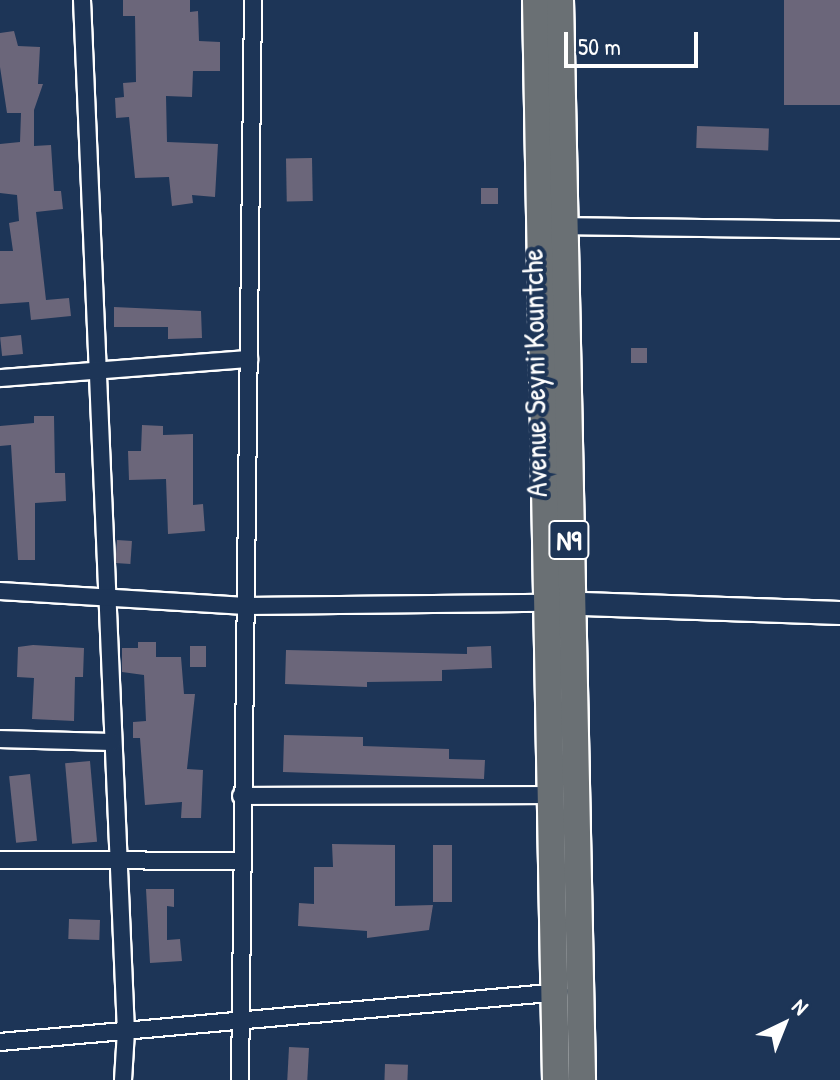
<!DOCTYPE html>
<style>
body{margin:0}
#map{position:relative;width:840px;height:1080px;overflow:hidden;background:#1d3557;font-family:"Patrick Hand",sans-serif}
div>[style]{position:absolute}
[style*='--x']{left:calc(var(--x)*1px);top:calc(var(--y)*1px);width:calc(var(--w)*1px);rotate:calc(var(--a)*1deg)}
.building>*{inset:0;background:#6b667a;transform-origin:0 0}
.roads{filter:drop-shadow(2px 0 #fff) drop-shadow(-2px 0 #fff) drop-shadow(0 2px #fff) drop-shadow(0 -2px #fff)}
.minor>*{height:16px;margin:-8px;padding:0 8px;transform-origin:8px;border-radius:8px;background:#1d3557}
.secondary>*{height:22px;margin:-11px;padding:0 11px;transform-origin:11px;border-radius:11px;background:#1d3557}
.trunk>*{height:26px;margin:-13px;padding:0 13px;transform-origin:13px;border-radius:13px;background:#6a7074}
span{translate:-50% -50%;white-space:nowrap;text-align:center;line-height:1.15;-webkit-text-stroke:8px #1d3557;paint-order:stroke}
.shield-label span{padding:2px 6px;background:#1d3557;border:2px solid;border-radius:6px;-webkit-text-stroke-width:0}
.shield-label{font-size:28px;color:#fff;font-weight:700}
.street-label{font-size:30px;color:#fff}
.north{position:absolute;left:744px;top:984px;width:80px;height:80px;-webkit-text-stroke:6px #1d3557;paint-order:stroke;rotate:43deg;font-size:22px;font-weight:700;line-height:32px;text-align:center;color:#fff}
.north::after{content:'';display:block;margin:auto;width:28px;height:36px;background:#fff;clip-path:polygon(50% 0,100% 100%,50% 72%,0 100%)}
.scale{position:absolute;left:564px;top:32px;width:134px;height:36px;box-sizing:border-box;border:4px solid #fff;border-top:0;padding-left:10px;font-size:24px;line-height:28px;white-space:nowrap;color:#fff;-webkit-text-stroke:6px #1d3557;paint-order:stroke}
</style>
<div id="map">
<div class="building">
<div style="clip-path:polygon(123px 0,190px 0,190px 12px,198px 11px,199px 41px,220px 42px,220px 71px,193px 71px,192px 97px,166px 96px,167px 142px,218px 144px,215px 197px,192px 195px,193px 203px,172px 206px,169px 177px,135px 178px,129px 117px,116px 118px,115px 98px,124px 97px,123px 83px,136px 82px,135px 16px,123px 16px)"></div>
<div style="left:784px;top:0;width:56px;height:105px"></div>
<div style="clip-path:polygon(14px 31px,18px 46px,40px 47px,38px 84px,43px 84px,34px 110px,34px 146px,51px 145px,54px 191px,61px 191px,63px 209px,36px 212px,46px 300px,69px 298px,71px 316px,31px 320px,29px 302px,0 304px,0 251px,13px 251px,9px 223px,19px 221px,17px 195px,0 193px,0 144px,20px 142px,21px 113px,7px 113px,0 67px,0 33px)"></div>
<div style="left:697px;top:126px;width:72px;height:22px;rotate:2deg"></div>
<div style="left:312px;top:158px;width:43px;height:26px;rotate:89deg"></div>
<div style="left:481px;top:188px;width:17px;height:16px"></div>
<div style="clip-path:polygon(114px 307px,201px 311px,202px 338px,168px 339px,168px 327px,114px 327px)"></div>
<div style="left:21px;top:335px;width:19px;height:21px;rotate:84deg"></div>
<div style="left:631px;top:348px;width:16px;height:15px"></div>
<div style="clip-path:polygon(34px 416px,54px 416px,55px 473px,65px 473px,66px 501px,35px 503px,35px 560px,18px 560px,11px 445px,0 446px,0 426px,34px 423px)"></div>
<div style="clip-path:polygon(142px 425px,163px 426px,163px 435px,193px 434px,193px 505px,203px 504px,205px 531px,168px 534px,166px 479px,129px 480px,128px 451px,141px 451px)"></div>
<div style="left:117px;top:540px;width:15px;height:23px;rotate:4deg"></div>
<div style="clip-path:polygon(138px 642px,156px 642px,156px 657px,181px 657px,184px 694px,195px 694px,187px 769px,203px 770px,201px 818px,181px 818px,182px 802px,145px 805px,140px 738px,133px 738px,133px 722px,146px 721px,144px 675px,122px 672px,122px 648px,138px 648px)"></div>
<div style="clip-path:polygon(33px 645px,84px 648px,83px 677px,75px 677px,74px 721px,32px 719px,34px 678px,17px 677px,18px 647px)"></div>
<div style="left:190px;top:646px;width:16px;height:21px"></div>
<div style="clip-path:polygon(491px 646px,492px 668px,442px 670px,442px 681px,367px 682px,367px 687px,285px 684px,286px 650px,467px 654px,467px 647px)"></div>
<div style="clip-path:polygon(284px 735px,363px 737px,363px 746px,449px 749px,449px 759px,485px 760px,484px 779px,283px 772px)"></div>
<div style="left:90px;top:761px;width:81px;height:25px;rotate:85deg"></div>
<div style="left:30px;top:774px;width:67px;height:21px;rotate:84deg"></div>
<div style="clip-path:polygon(332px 844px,395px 845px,395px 906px,433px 905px,429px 930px,367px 938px,367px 931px,298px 926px,299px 903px,314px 904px,314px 867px,333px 867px)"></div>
<div style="left:433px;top:845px;width:19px;height:57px"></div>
<div style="clip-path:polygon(146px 889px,174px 889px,174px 907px,167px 906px,167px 940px,180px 939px,182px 961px,150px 963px)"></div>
<div style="left:69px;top:919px;width:31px;height:20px;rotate:2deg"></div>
<div style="left:289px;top:1047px;width:20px;height:33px;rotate:3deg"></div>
<div style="left:385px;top:1064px;width:23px;height:16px;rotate:2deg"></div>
</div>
<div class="roads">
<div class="minor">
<div style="--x:82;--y:0;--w:1032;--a:87.56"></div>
<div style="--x:126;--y:1031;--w:49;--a:93.5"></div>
<div style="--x:564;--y:226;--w:276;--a:0.8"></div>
<div style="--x:0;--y:378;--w:250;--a:-4.4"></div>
<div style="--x:0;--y:591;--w:246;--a:3.5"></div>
<div style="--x:246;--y:606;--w:300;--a:-0.6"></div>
<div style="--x:0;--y:739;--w:113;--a:1.5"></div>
<div style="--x:241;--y:796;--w:310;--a:-0.2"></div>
<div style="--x:0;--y:860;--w:240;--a:0.2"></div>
<div style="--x:0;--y:1042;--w:562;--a:-5.1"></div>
<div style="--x:240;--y:1080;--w:1080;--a:-89.31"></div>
</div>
<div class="secondary">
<div style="--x:555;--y:603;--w:285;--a:2"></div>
</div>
<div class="trunk">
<div style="--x:536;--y:0;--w:1080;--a:88.94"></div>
<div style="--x:560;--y:0;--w:1080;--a:88.83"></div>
</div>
</div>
<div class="shield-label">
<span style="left:569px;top:540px">N9</span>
</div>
<div class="street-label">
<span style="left:534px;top:373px;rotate:-91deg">Avenue Seyni Kountche</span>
</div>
<div class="north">N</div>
<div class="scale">50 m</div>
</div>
